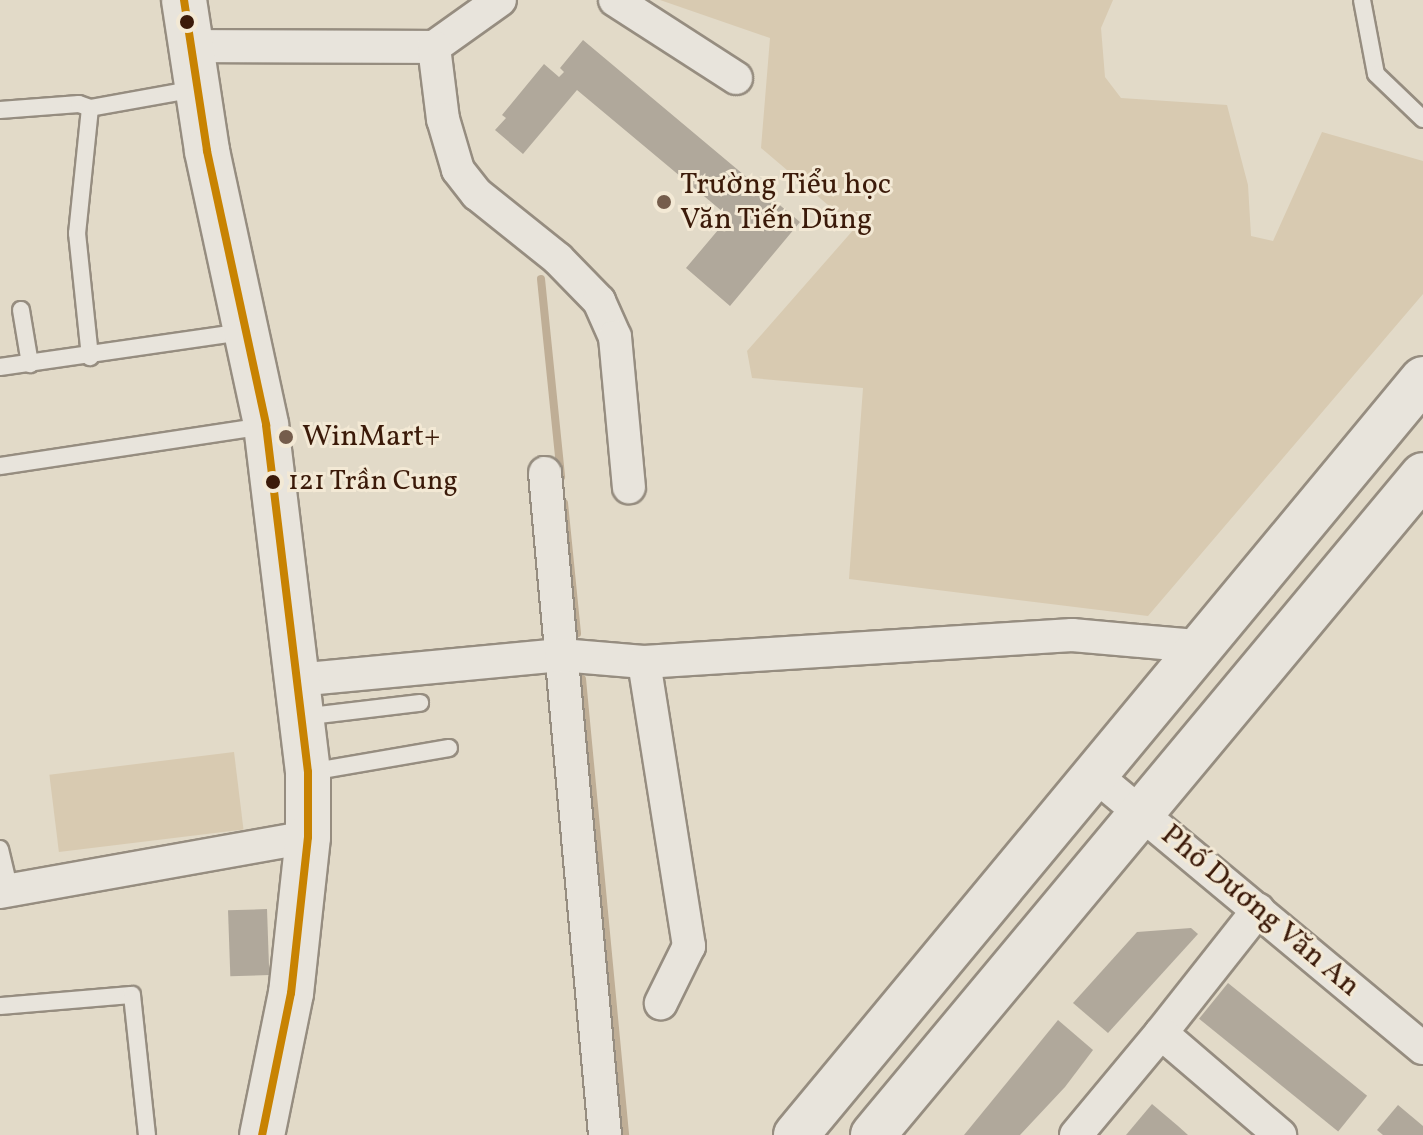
<!DOCTYPE html>
<meta charset="utf-8">
<style>
body{margin:0}
#map{position:relative;width:1423px;height:1135px;overflow:hidden;background:#e2dac8;font-family:Vollkorn,serif}
div>[style]{position:absolute}
[style*='--x']{left:calc(var(--x)*1px);top:calc(var(--y)*1px);width:calc(var(--w)*1px);rotate:calc(var(--a)*1deg)}
.green>*{inset:0;background:#d8cab1;transform-origin:0 0}
.stream>*{height:8px;margin:-4px;padding:0 4px;transform-origin:4px;border-radius:4px;background:#bfae96}
.building>*{inset:0;background:#b0a89b;transform-origin:0 0}
.roads{filter:drop-shadow(2px 0 #968d80) drop-shadow(-2px 0 #968d80) drop-shadow(0 2px #968d80) drop-shadow(0 -2px #968d80)}
.lane>*{height:16px;margin:-8px;padding:0 8px;transform-origin:8px;border-radius:8px;background:#e8e4dc}
.street>*{height:32px;margin:-16px;padding:0 16px;transform-origin:16px;border-radius:16px;background:#e8e4dc}
.secondary>*{height:44px;margin:-22px;padding:0 22px;transform-origin:22px;border-radius:22px;background:#e8e4dc}
.bus-1>*{height:8px;margin:-4px;padding:0 4px;transform-origin:4px;border-radius:4px;background:#c88302}
.dots>*{width:22px;height:22px;translate:-50% -50%;box-sizing:border-box;border:4px solid #f3e9d5;border-radius:50%}
span{translate:-50% -50%;white-space:nowrap;text-align:center;line-height:1.15;-webkit-text-stroke:6px #f3e9d5;paint-order:stroke}
.bus-label{font-size:28px;color:#3b1a09}
.left{translate:0 -50%;text-align:left}
.poi-label{font-size:30px;color:#3b1a09}
.street-label{font-size:30px;color:#3b1a09}
</style>
<div id="map">
<div class="green">
<div style="clip-path:polygon(660px 0,1113px 0,1101px 28px,1105px 77px,1121px 98px,1227px 105px,1248px 185px,1251px 236px,1273px 241px,1322px 132px,1423px 161px,1423px 294px,1148px 616px,849px 579px,863px 388px,752px 378px,747px 351px,855px 228px,761px 148px,770px 38px)"></div>
<div style="left:234px;top:752px;width:78px;height:186px;rotate:83deg"></div>
</div>
<div class="stream">
<div style="--x:541;--y:279;--w:199;--a:84.2"></div>
<div style="--x:564;--y:503;--w:131;--a:84.3"></div>
<div style="--x:582;--y:679;--w:458;--a:84.6"></div>
</div>
<div class="building">
<div style="clip-path:polygon(583px 40px,800px 222px,730px 306px,686px 268px,729px 217px,577px 90px,523px 154px,495px 130px,506px 118px,502px 115px,544px 64px,559px 77px,564px 72px,560px 68px)"></div>
<div style="left:267px;top:909px;width:66px;height:39px;rotate:88deg"></div>
<div style="clip-path:polygon(1191px 928px,1198px 934px,1108px 1033px,1073px 1003px,1137px 932px)"></div>
<div style="left:1228px;top:983px;width:179px;height:46px;rotate:39deg"></div>
<div style="clip-path:polygon(1058px 1020px,1093px 1050px,1065px 1087px,1020px 1135px,964px 1135px)"></div>
<div style="clip-path:polygon(1152px 1104px,1178px 1126px,1188px 1135px,1126px 1135px)"></div>
<div style="clip-path:polygon(1398px 1105px,1423px 1126px,1423px 1135px,1383px 1135px,1377px 1130px)"></div>
</div>
<div class="roads">
<div class="lane">
<div style="--x:1362;--y:0;--w:75;--a:79.3"></div>
<div style="--x:1376;--y:74;--w:65;--a:43.8"></div>
<div style="--x:90;--y:108;--w:126;--a:95.9"></div>
<div style="--x:77;--y:233;--w:125;--a:84"></div>
<div style="--x:0;--y:110;--w:79;--a:-4.3"></div>
<div style="--x:79;--y:104;--w:12;--a:20"></div>
<div style="--x:90;--y:108;--w:108;--a:-10.2"></div>
<div style="--x:21;--y:310;--w:55;--a:80.5"></div>
<div style="--x:0;--y:367;--w:246;--a:-8.2"></div>
<div style="--x:0;--y:466;--w:266;--a:-8.6"></div>
<div style="--x:302;--y:717;--w:119;--a:-6.8"></div>
<div style="--x:310;--y:772;--w:141;--a:-9.8"></div>
<div style="--x:0;--y:849;--w:43;--a:76.6"></div>
<div style="--x:0;--y:1006;--w:132;--a:-4.8"></div>
<div style="--x:132;--y:995;--w:141;--a:83.9"></div>
</div>
<div class="street">
<div style="--x:615;--y:0;--w:144;--a:32.8"></div>
<div style="--x:192;--y:46;--w:242;--a:0.2"></div>
<div style="--x:434;--y:47;--w:81;--a:-35.5"></div>
<div style="--x:434;--y:47;--w:73;--a:82.9"></div>
<div style="--x:443;--y:119;--w:53;--a:73.6"></div>
<div style="--x:458;--y:170;--w:31;--a:52"></div>
<div style="--x:477;--y:194;--w:104;--a:38.7"></div>
<div style="--x:558;--y:259;--w:59;--a:45.7"></div>
<div style="--x:599;--y:301;--w:39;--a:66"></div>
<div style="--x:615;--y:337;--w:151;--a:84.7"></div>
<div style="--x:545;--y:473;--w:665;--a:84.82"></div>
<div style="--x:644;--y:662;--w:288;--a:81"></div>
<div style="--x:689;--y:946;--w:64;--a:116.2"></div>
<div style="--x:296;--y:680;--w:266;--a:-5.4"></div>
<div style="--x:561;--y:655;--w:83;--a:4.8"></div>
<div style="--x:644;--y:662;--w:429;--a:-3.6"></div>
<div style="--x:1072;--y:635;--w:113;--a:5.1"></div>
<div style="--x:1096;--y:776;--w:425;--a:39.8"></div>
<div style="--x:0;--y:892;--w:313;--a:-10.1"></div>
<div style="--x:1161;--y:1033;--w:157;--a:-51.7"></div>
<div style="--x:1076;--y:1135;--w:133;--a:-50.2"></div>
<div style="--x:1161;--y:1033;--w:157;--a:40.6"></div>
</div>
<div class="secondary">
<div style="--x:184;--y:0;--w:153;--a:81.3"></div>
<div style="--x:207;--y:151;--w:280;--a:77.8"></div>
<div style="--x:266;--y:425;--w:350;--a:83.1"></div>
<div style="--x:308;--y:772;--w:65;--a:90"></div>
<div style="--x:308;--y:837;--w:157;--a:96.2"></div>
<div style="--x:291;--y:993;--w:145;--a:101.5"></div>
<div style="--x:796;--y:1135;--w:982;--a:-50.33"></div>
<div style="--x:873;--y:1135;--w:859;--a:-50.19"></div>
</div>
</div>
<div class="bus-1">
<div style="--x:184;--y:0;--w:153;--a:81.3"></div>
<div style="--x:207;--y:151;--w:280;--a:77.8"></div>
<div style="--x:266;--y:425;--w:350;--a:83.1"></div>
<div style="--x:308;--y:772;--w:65;--a:90"></div>
<div style="--x:308;--y:837;--w:157;--a:96.2"></div>
<div style="--x:291;--y:993;--w:145;--a:101.5"></div>
</div>
<div class="dots">
<div style="left:187px;top:22px;background:#3b1a09"></div>
<div style="left:664px;top:202px;background:#755d4c"></div>
<div style="left:286px;top:437px;background:#755d4c"></div>
<div style="left:273px;top:482px;background:#3b1a09"></div>
</div>
<div class="bus-label">
<span class="left" style="left:288px;top:482px">121 Trần Cung</span>
</div>
<div class="poi-label">
<span class="left" style="left:680px;top:202px">Trường Tiểu học<br>Văn Tiến Dũng</span>
<span class="left" style="left:302px;top:437px">WinMart+</span>
</div>
<div class="street-label">
<span style="left:1260px;top:911px;rotate:40deg">Phố Dương Văn An</span>
</div>
</div>
